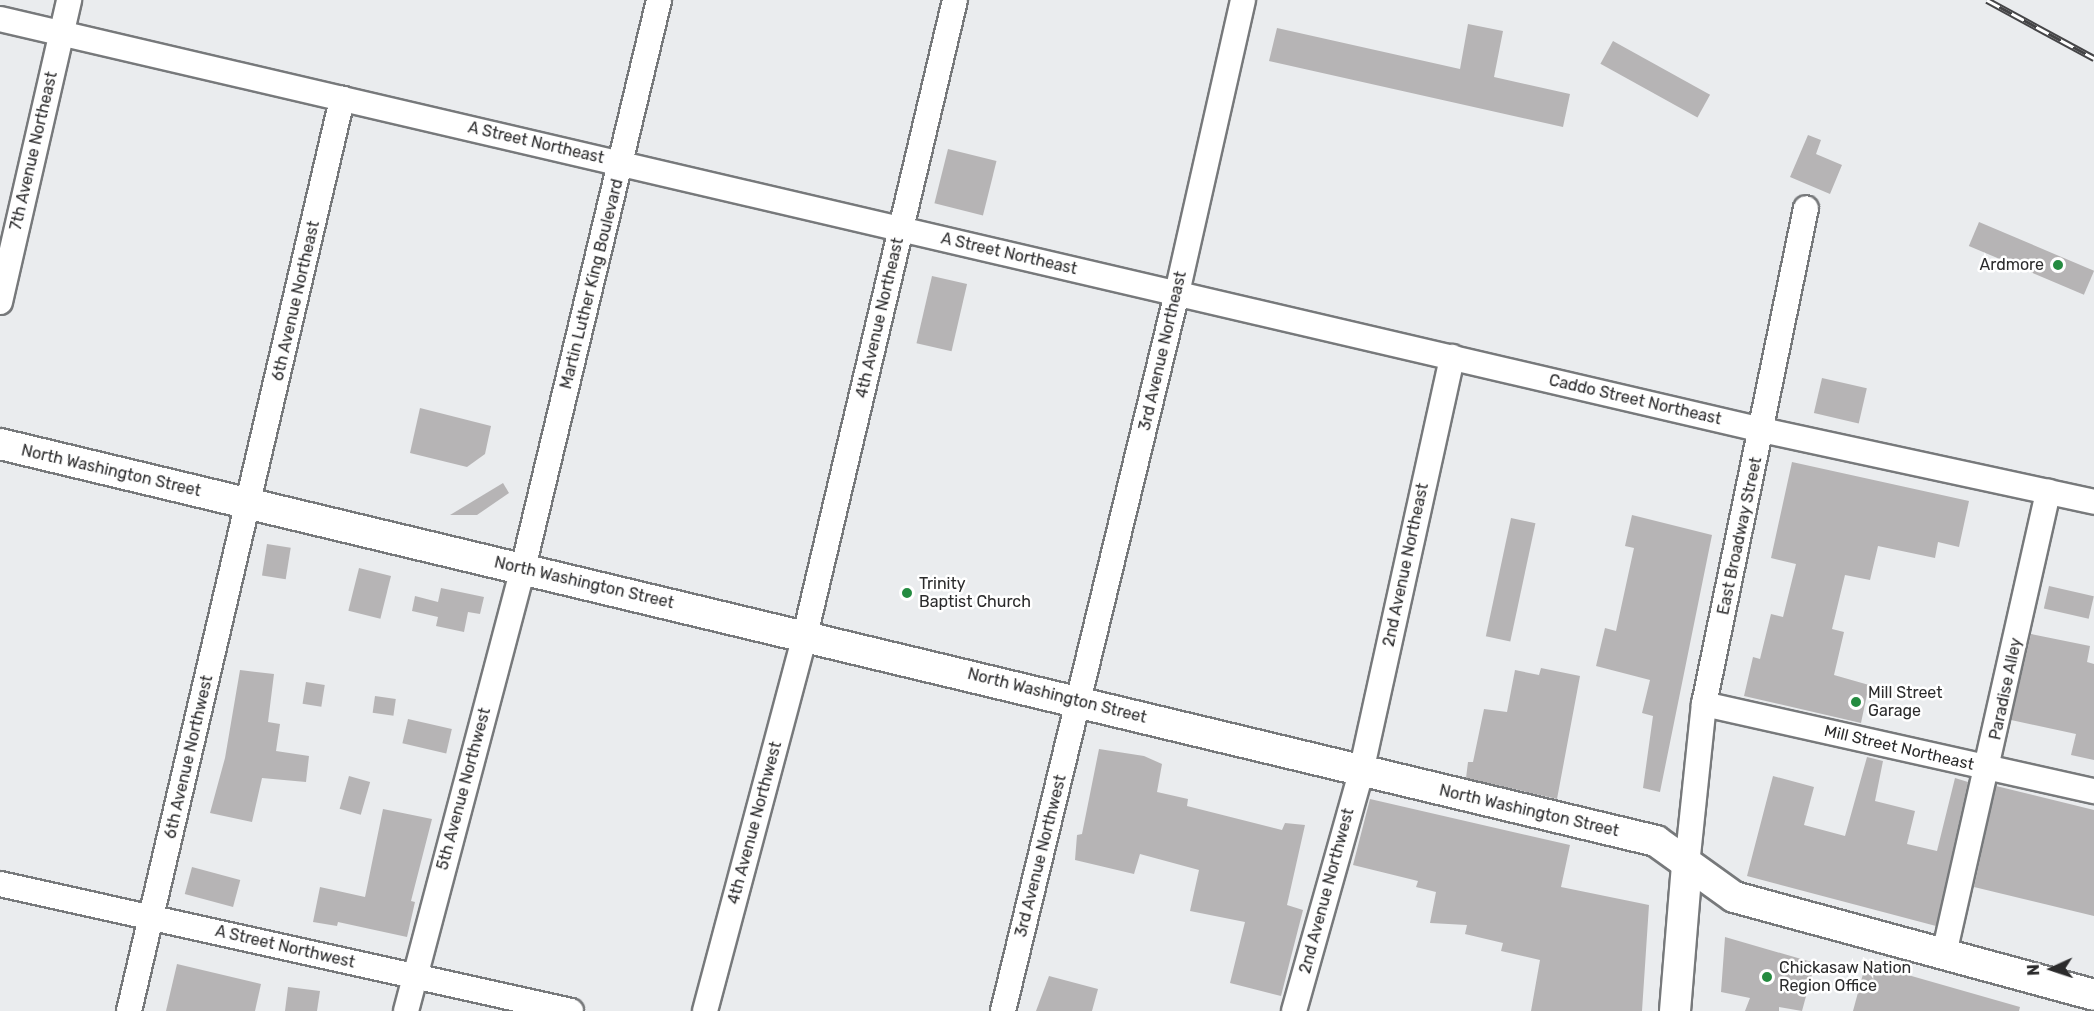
<!DOCTYPE html>
<style>
body{margin:0}
#map{position:relative;width:2094px;height:1011px;overflow:hidden;background:#eaecee;font-family:Rubik,sans-serif}
div>[style]{position:absolute}
[style*='--x']{left:calc(var(--x)*1px);top:calc(var(--y)*1px);width:calc(var(--w)*1px);rotate:calc(var(--a)*1deg)}
.building>*{inset:0;background:#b6b4b5;transform-origin:0 0}
.roads{filter:drop-shadow(2px 0 #77797b) drop-shadow(-2px 0 #77797b) drop-shadow(0 2px #77797b) drop-shadow(0 -2px #77797b)}
.minor>*{height:24px;margin:-12px;padding:0 12px;transform-origin:12px;border-radius:12px;background:#fff}
.major>*{height:30px;margin:-15px;padding:0 15px;transform-origin:15px;border-radius:15px;background:#fff}
.rail>*{height:7px;margin-top:-3.5px;transform-origin:0;background:repeating-linear-gradient(90deg,#fff 0 14px,#454547 0 28px);box-sizing:border-box;border-block:2px solid #454547}
.dots>*{width:16px;height:16px;translate:-50% -50%;box-sizing:border-box;border:3px solid #fff;border-radius:50%}
span{translate:-50% -50%;white-space:nowrap;text-align:center;line-height:1.15;-webkit-text-stroke:5px #fff;paint-order:stroke}
.street-label{font-size:16px;color:#2b2b2c}
.poi-label{font-size:16px;color:#2b2b2c}
.right{translate:-100% -50%;text-align:right}
.left{translate:0 -50%;text-align:left}
.north{position:absolute;left:2022px;top:939px;width:60px;height:60px;-webkit-text-stroke:4px #fff;paint-order:stroke;rotate:267deg;font-size:16px;font-weight:700;line-height:24px;text-align:center;color:#2b2b2c}
.north::after{content:'';display:block;margin:auto;width:21px;height:27px;background:#2b2b2c;clip-path:polygon(50% 0,100% 100%,50% 72%,0 100%)}
</style>
<div id="map">
<div class="building">
<div style="clip-path:polygon(1468px 24px,1503px 31px,1494px 77px,1570px 94px,1563px 127px,1269px 61px,1277px 28px,1460px 69px)"></div>
<div style="left:1613px;top:41px;width:111px;height:26px;rotate:29deg"></div>
<div style="clip-path:polygon(1808px 135px,1821px 140px,1816px 154px,1842px 165px,1830px 194px,1790px 177px)"></div>
<div style="left:948px;top:149px;width:50px;height:56px;rotate:14deg"></div>
<div style="left:1979px;top:222px;width:125px;height:26px;rotate:23deg"></div>
<div style="left:932px;top:276px;width:36px;height:69px;rotate:13deg"></div>
<div style="left:1822px;top:378px;width:46px;height:36px;rotate:13deg"></div>
<div style="clip-path:polygon(420px 408px,491px 426px,485px 454px,467px 467px,410px 453px)"></div>
<div style="clip-path:polygon(1792px 462px,1969px 501px,1959px 547px,1938px 542px,1935px 558px,1878px 546px,1870px 580px,1845px 575px,1832px 629px,1844px 632px,1834px 675px,1869px 685px,1861px 723px,1744px 696px,1753px 657px,1760px 659px,1771px 614px,1783px 617px,1796px 564px,1771px 558px)"></div>
<div style="clip-path:polygon(503px 483px,509px 493px,477px 515px,450px 515px)"></div>
<div style="clip-path:polygon(1632px 515px,1712px 535px,1660px 792px,1643px 788px,1653px 716px,1642px 713px,1650px 680px,1596px 666px,1605px 628px,1616px 631px,1634px 548px,1625px 546px)"></div>
<div style="left:1511px;top:518px;width:25px;height:121px;rotate:12deg"></div>
<div style="left:267px;top:544px;width:24px;height:32px;rotate:9deg"></div>
<div style="left:359px;top:568px;width:33px;height:44px;rotate:14deg"></div>
<div style="left:2049px;top:586px;width:46px;height:23px;rotate:13deg"></div>
<div style="clip-path:polygon(441px 588px,484px 597px,480px 614px,468px 612px,464px 632px,436px 626px,438px 617px,412px 611px,415px 596px,438px 602px)"></div>
<div style="clip-path:polygon(2031px 634px,2090px 646px,2087px 662px,2094px 664px,2094px 760px,2071px 755px,2076px 734px,2011px 720px)"></div>
<div style="clip-path:polygon(1541px 668px,1580px 676px,1557px 799px,1466px 778px,1468px 762px,1473px 762px,1484px 709px,1507px 712px,1515px 670px,1539px 675px)"></div>
<div style="clip-path:polygon(240px 670px,274px 674px,268px 722px,280px 724px,276px 751px,309px 756px,306px 782px,262px 778px,252px 822px,210px 813px,225px 758px)"></div>
<div style="left:306px;top:682px;width:19px;height:22px;rotate:9deg"></div>
<div style="left:375px;top:696px;width:21px;height:17px;rotate:8deg"></div>
<div style="left:408px;top:719px;width:45px;height:25px;rotate:13deg"></div>
<div style="clip-path:polygon(1099px 749px,1144px 756px,1162px 764px,1157px 792px,1188px 799px,1187px 806px,1282px 830px,1285px 823px,1305px 825px,1287px 905px,1303px 910px,1281px 996px,1230px 983px,1245px 922px,1190px 911px,1199px 870px,1140px 854px,1134px 874px,1075px 860px,1077px 835px,1082px 834px)"></div>
<div style="clip-path:polygon(1867px 757px,1883px 761px,1875px 801px,1915px 811px,1907px 844px,1937px 851px,1955px 778px,1968px 782px,1936px 926px,1747px 876px,1773px 776px,1814px 787px,1804px 825px,1845px 836px)"></div>
<div style="left:349px;top:776px;width:22px;height:34px;rotate:16deg"></div>
<div style="clip-path:polygon(1996px 786px,2094px 810px,2094px 916px,1974px 887px)"></div>
<div style="clip-path:polygon(1370px 799px,1570px 845px,1561px 887px,1649px 905px,1642px 1011px,1531px 1011px,1540px 960px,1501px 951px,1503px 943px,1465px 934px,1467px 925px,1430px 923px,1436px 892px,1416px 887px,1418px 881px,1353px 865px)"></div>
<div style="clip-path:polygon(383px 809px,432px 819px,411px 901px,415px 902px,407px 937px,338px 922px,337px 926px,313px 922px,320px 887px,365px 897px)"></div>
<div style="left:192px;top:867px;width:50px;height:28px;rotate:15deg"></div>
<div style="clip-path:polygon(1725px 937px,1815px 963px,1802px 1011px,1779px 1007px,1779px 1011px,1745px 1011px,1750px 998px,1721px 992px)"></div>
<div style="clip-path:polygon(1866px 963px,2020px 1007px,2019px 1011px,1853px 1011px)"></div>
<div style="clip-path:polygon(177px 964px,261px 984px,255px 1011px,166px 1011px)"></div>
<div style="clip-path:polygon(1049px 976px,1098px 989px,1092px 1011px,1036px 1011px)"></div>
<div style="clip-path:polygon(288px 987px,320px 991px,317px 1011px,285px 1011px)"></div>
</div>
<div class="roads">
<div class="minor">
<div style="--x:0;--y:19;--w:1809;--a:13.13"></div>
<div style="--x:1762;--y:430;--w:340;--a:12.2"></div>
<div style="--x:0;--y:302;--w:310;--a:-77.1"></div>
<div style="--x:1704;--y:704;--w:400;--a:12.6"></div>
<div style="--x:1687;--y:865;--w:162;--a:-84"></div>
<div style="--x:1704;--y:704;--w:506;--a:-78.38"></div>
<div style="--x:0;--y:884;--w:585;--a:12.54"></div>
<div style="--x:1944;--y:954;--w:474;--a:-77.3"></div>
<div style="--x:129;--y:1011;--w:937;--a:-76.85"></div>
<div style="--x:406;--y:1011;--w:458;--a:-75.2"></div>
<div style="--x:523;--y:568;--w:584;--a:-76.53"></div>
<div style="--x:705;--y:1011;--w:389;--a:-75.1"></div>
<div style="--x:805;--y:635;--w:652;--a:-76.71"></div>
<div style="--x:1003;--y:1011;--w:739;--a:-76.38"></div>
<div style="--x:1177;--y:293;--w:300;--a:-77.3"></div>
<div style="--x:1294;--y:1011;--w:248;--a:-74.3"></div>
<div style="--x:1361;--y:772;--w:425;--a:-77.6"></div>
</div>
<div class="major">
<div style="--x:0;--y:444;--w:1703;--a:13.48"></div>
<div style="--x:1656;--y:841;--w:96;--a:35.7"></div>
<div style="--x:1734;--y:897;--w:373;--a:15.2"></div>
<div style="--x:1675;--y:1011;--w:146;--a:-85.3"></div>
</div>
</div>
<div class="rail">
<div style="--x:1987;--y:0;--w:122;--a:28.5"></div>
</div>
<div class="dots">
<div style="left:2058px;top:265px;background:#248b40"></div>
<div style="left:907px;top:593px;background:#248b40"></div>
<div style="left:1856px;top:702px;background:#248b40"></div>
<div style="left:1767px;top:977px;background:#248b40"></div>
</div>
<div class="street-label">
<span style="left:536px;top:143px;rotate:13deg">A Street Northeast</span>
<span style="left:34px;top:151px;rotate:-77deg">7th Avenue Northeast</span>
<span style="left:1009px;top:254px;rotate:13deg">A Street Northeast</span>
<span style="left:592px;top:284px;rotate:-76deg">Martin Luther King Boulevard</span>
<span style="left:296px;top:301px;rotate:-77deg">6th Avenue Northeast</span>
<span style="left:880px;top:318px;rotate:-77deg">4th Avenue Northeast</span>
<span style="left:1163px;top:351px;rotate:-77deg">3rd Avenue Northeast</span>
<span style="left:1635px;top:400px;rotate:13deg">Caddo Street Northeast</span>
<span style="left:111px;top:471px;rotate:13deg">North Washington Street</span>
<span style="left:1740px;top:536px;rotate:-78deg">East Broadway Street</span>
<span style="left:1406px;top:565px;rotate:-78deg">2nd Avenue Northeast</span>
<span style="left:584px;top:583px;rotate:13deg">North Washington Street</span>
<span style="left:2006px;top:689px;rotate:-78deg">Paradise Alley</span>
<span style="left:1057px;top:696px;rotate:14deg">North Washington Street</span>
<span style="left:1899px;top:748px;rotate:13deg">Mill Street Northeast</span>
<span style="left:189px;top:757px;rotate:-77deg">6th Avenue Northwest</span>
<span style="left:464px;top:789px;rotate:-75deg">5th Avenue Northwest</span>
<span style="left:1529px;top:811px;rotate:13deg">North Washington Street</span>
<span style="left:755px;top:823px;rotate:-75deg">4th Avenue Northwest</span>
<span style="left:1041px;top:856px;rotate:-76deg">3rd Avenue Northwest</span>
<span style="left:1327px;top:891px;rotate:-75deg">2nd Avenue Northwest</span>
<span style="left:285px;top:947px;rotate:13deg">A Street Northwest</span>
</div>
<div class="poi-label">
<span class="right" style="left:2044px;top:265px">Ardmore</span>
<span class="left" style="left:919px;top:593px">Trinity<br>Baptist Church</span>
<span class="left" style="left:1868px;top:702px">Mill Street<br>Garage</span>
<span class="left" style="left:1779px;top:977px">Chickasaw Nation<br>Region Office</span>
</div>
<div class="north">N</div>
</div>
